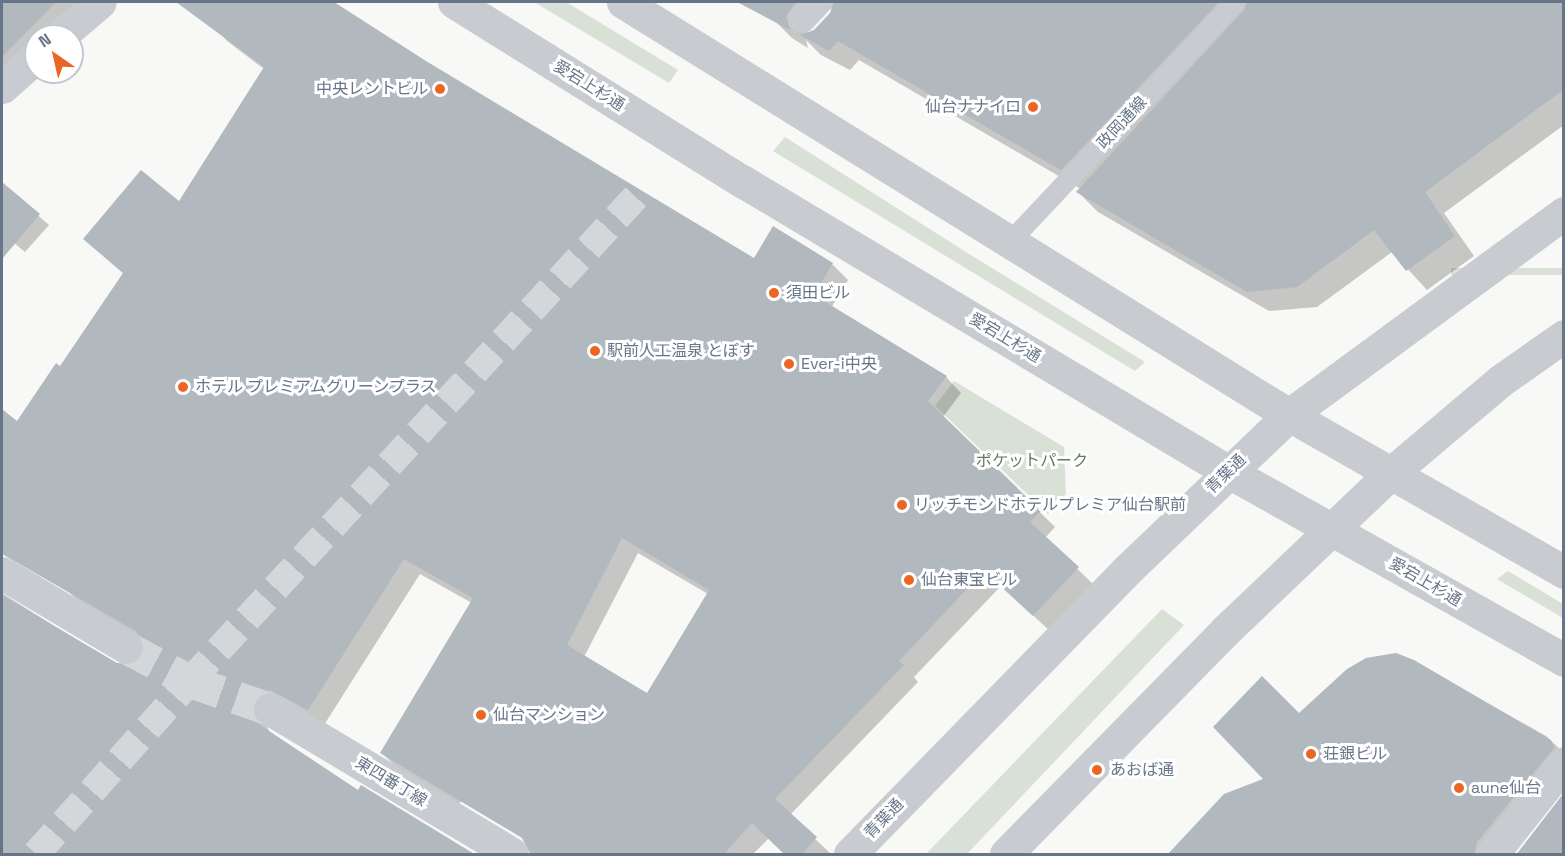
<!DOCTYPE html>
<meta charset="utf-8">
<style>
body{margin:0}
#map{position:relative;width:1565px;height:856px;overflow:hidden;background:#f8f8f6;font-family:"Space Grotesk","Noto Sans JP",sans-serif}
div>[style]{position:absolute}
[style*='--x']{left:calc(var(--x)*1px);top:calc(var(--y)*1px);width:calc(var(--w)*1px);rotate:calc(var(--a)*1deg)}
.green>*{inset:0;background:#d9e1d6;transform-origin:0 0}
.shadow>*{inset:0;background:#0003}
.building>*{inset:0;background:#b1b8be}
.pedestrian-tunnel>*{height:28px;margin-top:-14px;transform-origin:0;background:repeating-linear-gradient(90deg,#d4d7da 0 28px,transparent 0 42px)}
.minor-tunnel>*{height:33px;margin-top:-16.5px;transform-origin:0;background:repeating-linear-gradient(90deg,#d4d7da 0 33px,transparent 0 49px)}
.service>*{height:20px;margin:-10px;padding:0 10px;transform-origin:10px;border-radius:10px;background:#c8cbcf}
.pedestrian>*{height:28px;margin:-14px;padding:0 14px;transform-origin:14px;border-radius:14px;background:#c8cbcf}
.minor>*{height:33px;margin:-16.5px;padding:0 16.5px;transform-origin:16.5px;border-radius:16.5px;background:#c8cbcf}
.tertiary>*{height:33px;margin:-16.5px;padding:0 16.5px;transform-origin:16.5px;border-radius:16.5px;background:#c8cbcf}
.dots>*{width:16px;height:16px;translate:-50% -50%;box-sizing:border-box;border:3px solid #fff;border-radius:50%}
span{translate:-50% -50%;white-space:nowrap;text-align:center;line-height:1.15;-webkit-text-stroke:6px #fff;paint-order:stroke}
.street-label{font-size:16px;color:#667588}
.poi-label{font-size:16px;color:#667588}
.right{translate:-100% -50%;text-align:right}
.left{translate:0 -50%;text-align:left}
.park-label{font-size:16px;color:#647a61}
.frame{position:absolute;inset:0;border:3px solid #667588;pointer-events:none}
.north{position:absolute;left:24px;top:24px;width:60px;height:60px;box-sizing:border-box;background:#fff;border:2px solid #c2c8cf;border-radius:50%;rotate:326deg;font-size:16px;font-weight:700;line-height:24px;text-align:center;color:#667588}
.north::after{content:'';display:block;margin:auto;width:21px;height:27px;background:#eb6623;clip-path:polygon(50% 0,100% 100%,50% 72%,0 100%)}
</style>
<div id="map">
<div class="green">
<div style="clip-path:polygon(534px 2px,566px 2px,678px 70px,669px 83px)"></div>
<div style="clip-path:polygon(785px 137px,969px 254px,1145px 362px,1135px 371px,773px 151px)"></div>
<div style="left:1563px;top:268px;width:7px;height:112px;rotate:90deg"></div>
<div style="clip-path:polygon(954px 381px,1064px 447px,1066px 494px,1048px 514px,935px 406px)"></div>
<div style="clip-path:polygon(1508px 571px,1563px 604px,1563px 618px,1497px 579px)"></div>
<div style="clip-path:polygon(1162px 609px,1184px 625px,967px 854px,926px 854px)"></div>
</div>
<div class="shadow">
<div style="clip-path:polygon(2px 2px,103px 2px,53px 36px,36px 36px,36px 53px,2px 76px)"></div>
<div style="clip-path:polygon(evenodd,192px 2px,327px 2px,754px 260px,773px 228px,832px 264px,848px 280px,831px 308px,946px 377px,961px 393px,943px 417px,1055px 527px,1045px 538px,1093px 584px,1050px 631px,1001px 586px,914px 677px,918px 682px,790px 815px,831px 854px,786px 854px,769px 838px,753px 854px,555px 854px,464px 798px,458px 805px,397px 768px,382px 753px,472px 603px,420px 574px,324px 725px,266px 725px,271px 734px,358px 792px,473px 854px,2px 854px,2px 593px,116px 665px,135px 665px,144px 657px,144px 641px,79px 602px,66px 589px,71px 589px,2px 543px,2px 411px,17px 423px,61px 368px,124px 274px,85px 239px,179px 203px,264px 69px,227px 41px,192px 2px,638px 553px,708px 594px,648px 695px,584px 657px,638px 553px)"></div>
<div style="clip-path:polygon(evenodd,761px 2px,1564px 2px,1564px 125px,1444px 213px,1474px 256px,1427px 290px,1392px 252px,1317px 307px,1269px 311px,1098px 212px,1078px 192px,1081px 189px,859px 60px,850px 70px,821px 55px,806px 40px,808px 48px,792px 38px,772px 18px,778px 12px,761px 2px,834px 8px,815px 32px,806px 34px,827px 10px,834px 8px)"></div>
<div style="clip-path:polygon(2px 184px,49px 225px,25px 252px,2px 233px)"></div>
<div style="clip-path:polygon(1413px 661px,1546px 736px,1564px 753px,1510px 854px,1168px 854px,1266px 780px,1299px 715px)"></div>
<div style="clip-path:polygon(1564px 796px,1564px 854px,1517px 854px)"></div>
</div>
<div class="building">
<div style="clip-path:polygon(2px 2px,56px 2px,2px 57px)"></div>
<div style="clip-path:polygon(evenodd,176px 2px,334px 2px,426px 61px,754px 258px,773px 226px,833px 263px,814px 295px,947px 376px,928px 401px,1041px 511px,1030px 522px,1079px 567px,1033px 616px,984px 571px,899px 661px,904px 665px,775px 799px,817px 837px,801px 855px,785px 855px,752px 823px,723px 855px,531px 855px,522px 838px,380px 753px,473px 598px,404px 559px,308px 710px,270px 690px,254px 699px,251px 709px,260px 725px,358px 790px,361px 785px,476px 855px,2px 855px,2px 595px,117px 663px,135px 664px,145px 648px,136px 631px,2px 554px,2px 409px,17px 421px,56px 363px,60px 366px,123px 273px,83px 239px,141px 170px,179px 201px,264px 67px,176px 2px,622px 538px,709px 590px,647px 693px,567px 645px,622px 538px)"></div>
<div style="clip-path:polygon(737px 2px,796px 2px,786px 16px,790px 30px)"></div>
<div style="clip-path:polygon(834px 2px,1219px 2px,1061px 170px,838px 41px,829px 51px,800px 35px,814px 30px,830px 13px)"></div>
<div style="clip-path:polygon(1247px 2px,1563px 2px,1563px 90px,1425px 192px,1455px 236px,1406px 271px,1374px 230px,1297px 287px,1247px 292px,1076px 192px,1244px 10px)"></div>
<div style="clip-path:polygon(2px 182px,40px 214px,2px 259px)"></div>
<div style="clip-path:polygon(1396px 653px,1414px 660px,1551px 740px,1554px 748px,1477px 842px,1474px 855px,1167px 855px,1224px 794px,1263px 779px,1213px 727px,1262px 676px,1299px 713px,1347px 669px,1366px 658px)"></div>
<div style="clip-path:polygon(1563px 794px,1563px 855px,1516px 855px)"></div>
</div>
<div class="pedestrian-tunnel">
<div style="--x:36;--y:854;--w:232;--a:-48.3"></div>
<div style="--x:190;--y:681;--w:669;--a:-47.36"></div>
</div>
<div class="minor-tunnel">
<div style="--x:126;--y:647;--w:72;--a:28"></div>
<div style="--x:190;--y:681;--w:85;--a:19.3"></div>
</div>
<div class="service">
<div style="--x:1009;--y:243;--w:330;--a:-46.8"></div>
</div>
<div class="pedestrian">
<div style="--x:802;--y:19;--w:23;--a:-47"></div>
</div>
<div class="minor">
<div style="--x:60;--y:36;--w:52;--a:-40.4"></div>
<div style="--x:2;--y:87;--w:45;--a:-41.4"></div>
<div style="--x:2;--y:573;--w:144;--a:30.8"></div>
<div style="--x:270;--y:709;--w:282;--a:30.9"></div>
<div style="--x:1492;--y:854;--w:116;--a:-51.6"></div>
</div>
<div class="tertiary">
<div style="--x:454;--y:2;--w:339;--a:31.9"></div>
<div style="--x:742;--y:181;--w:567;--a:30.86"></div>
<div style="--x:1229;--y:472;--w:384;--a:29.3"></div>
<div style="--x:623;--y:2;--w:784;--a:31.8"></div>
<div style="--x:1289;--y:415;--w:317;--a:29.7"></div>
<div style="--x:850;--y:854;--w:397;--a:-45.7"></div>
<div style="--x:1127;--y:570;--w:224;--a:-43.7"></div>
<div style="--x:1289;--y:415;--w:341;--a:-36.3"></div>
<div style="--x:1006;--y:854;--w:314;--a:-45.5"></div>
<div style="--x:1226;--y:630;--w:226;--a:-43.6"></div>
<div style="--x:1390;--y:474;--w:144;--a:-40.2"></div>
<div style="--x:1500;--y:381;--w:78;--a:-35.1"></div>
</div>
<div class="dots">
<div style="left:440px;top:89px;background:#eb6623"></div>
<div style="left:1033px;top:107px;background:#eb6623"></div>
<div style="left:774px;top:293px;background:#eb6623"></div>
<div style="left:595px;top:351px;background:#eb6623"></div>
<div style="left:789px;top:364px;background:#eb6623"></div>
<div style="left:183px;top:387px;background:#eb6623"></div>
<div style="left:902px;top:505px;background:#eb6623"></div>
<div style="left:909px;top:580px;background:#eb6623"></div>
<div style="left:481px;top:715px;background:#eb6623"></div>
<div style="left:1311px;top:754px;background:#eb6623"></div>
<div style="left:1097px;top:770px;background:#eb6623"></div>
<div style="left:1459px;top:788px;background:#eb6623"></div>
</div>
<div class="street-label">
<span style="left:589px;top:86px;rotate:32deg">愛宕上杉通</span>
<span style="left:1122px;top:123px;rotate:-47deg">政岡通線</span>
<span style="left:1005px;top:338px;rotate:31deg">愛宕上杉通</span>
<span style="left:1226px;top:474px;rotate:-44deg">青葉通</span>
<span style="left:1425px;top:582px;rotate:30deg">愛宕上杉通</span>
<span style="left:391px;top:782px;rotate:31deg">東四番丁線</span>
<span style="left:884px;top:819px;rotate:-46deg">青葉通</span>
</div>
<div class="poi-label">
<span class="right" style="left:428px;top:89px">中央レントビル</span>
<span class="right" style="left:1021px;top:107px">仙台ナナイロ</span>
<span class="left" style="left:786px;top:293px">須田ビル</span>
<span class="left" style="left:607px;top:351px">駅前人工温泉 とぽす</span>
<span class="left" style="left:801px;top:364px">Ever-i中央</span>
<span class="left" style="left:195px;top:387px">ホテル プレミアムグリーンプラス</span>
<span class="left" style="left:914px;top:505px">リッチモンドホテルプレミア仙台駅前</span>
<span class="left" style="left:921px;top:580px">仙台東宝ビル</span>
<span class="left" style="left:493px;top:715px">仙台マンション</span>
<span class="left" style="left:1323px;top:754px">荘銀ビル</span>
<span class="left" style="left:1110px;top:770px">あおば通</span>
<span class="left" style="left:1471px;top:788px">aune仙台</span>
</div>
<div class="park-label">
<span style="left:1032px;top:461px">ポケットパーク</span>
</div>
<div class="frame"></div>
<div class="north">N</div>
</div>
